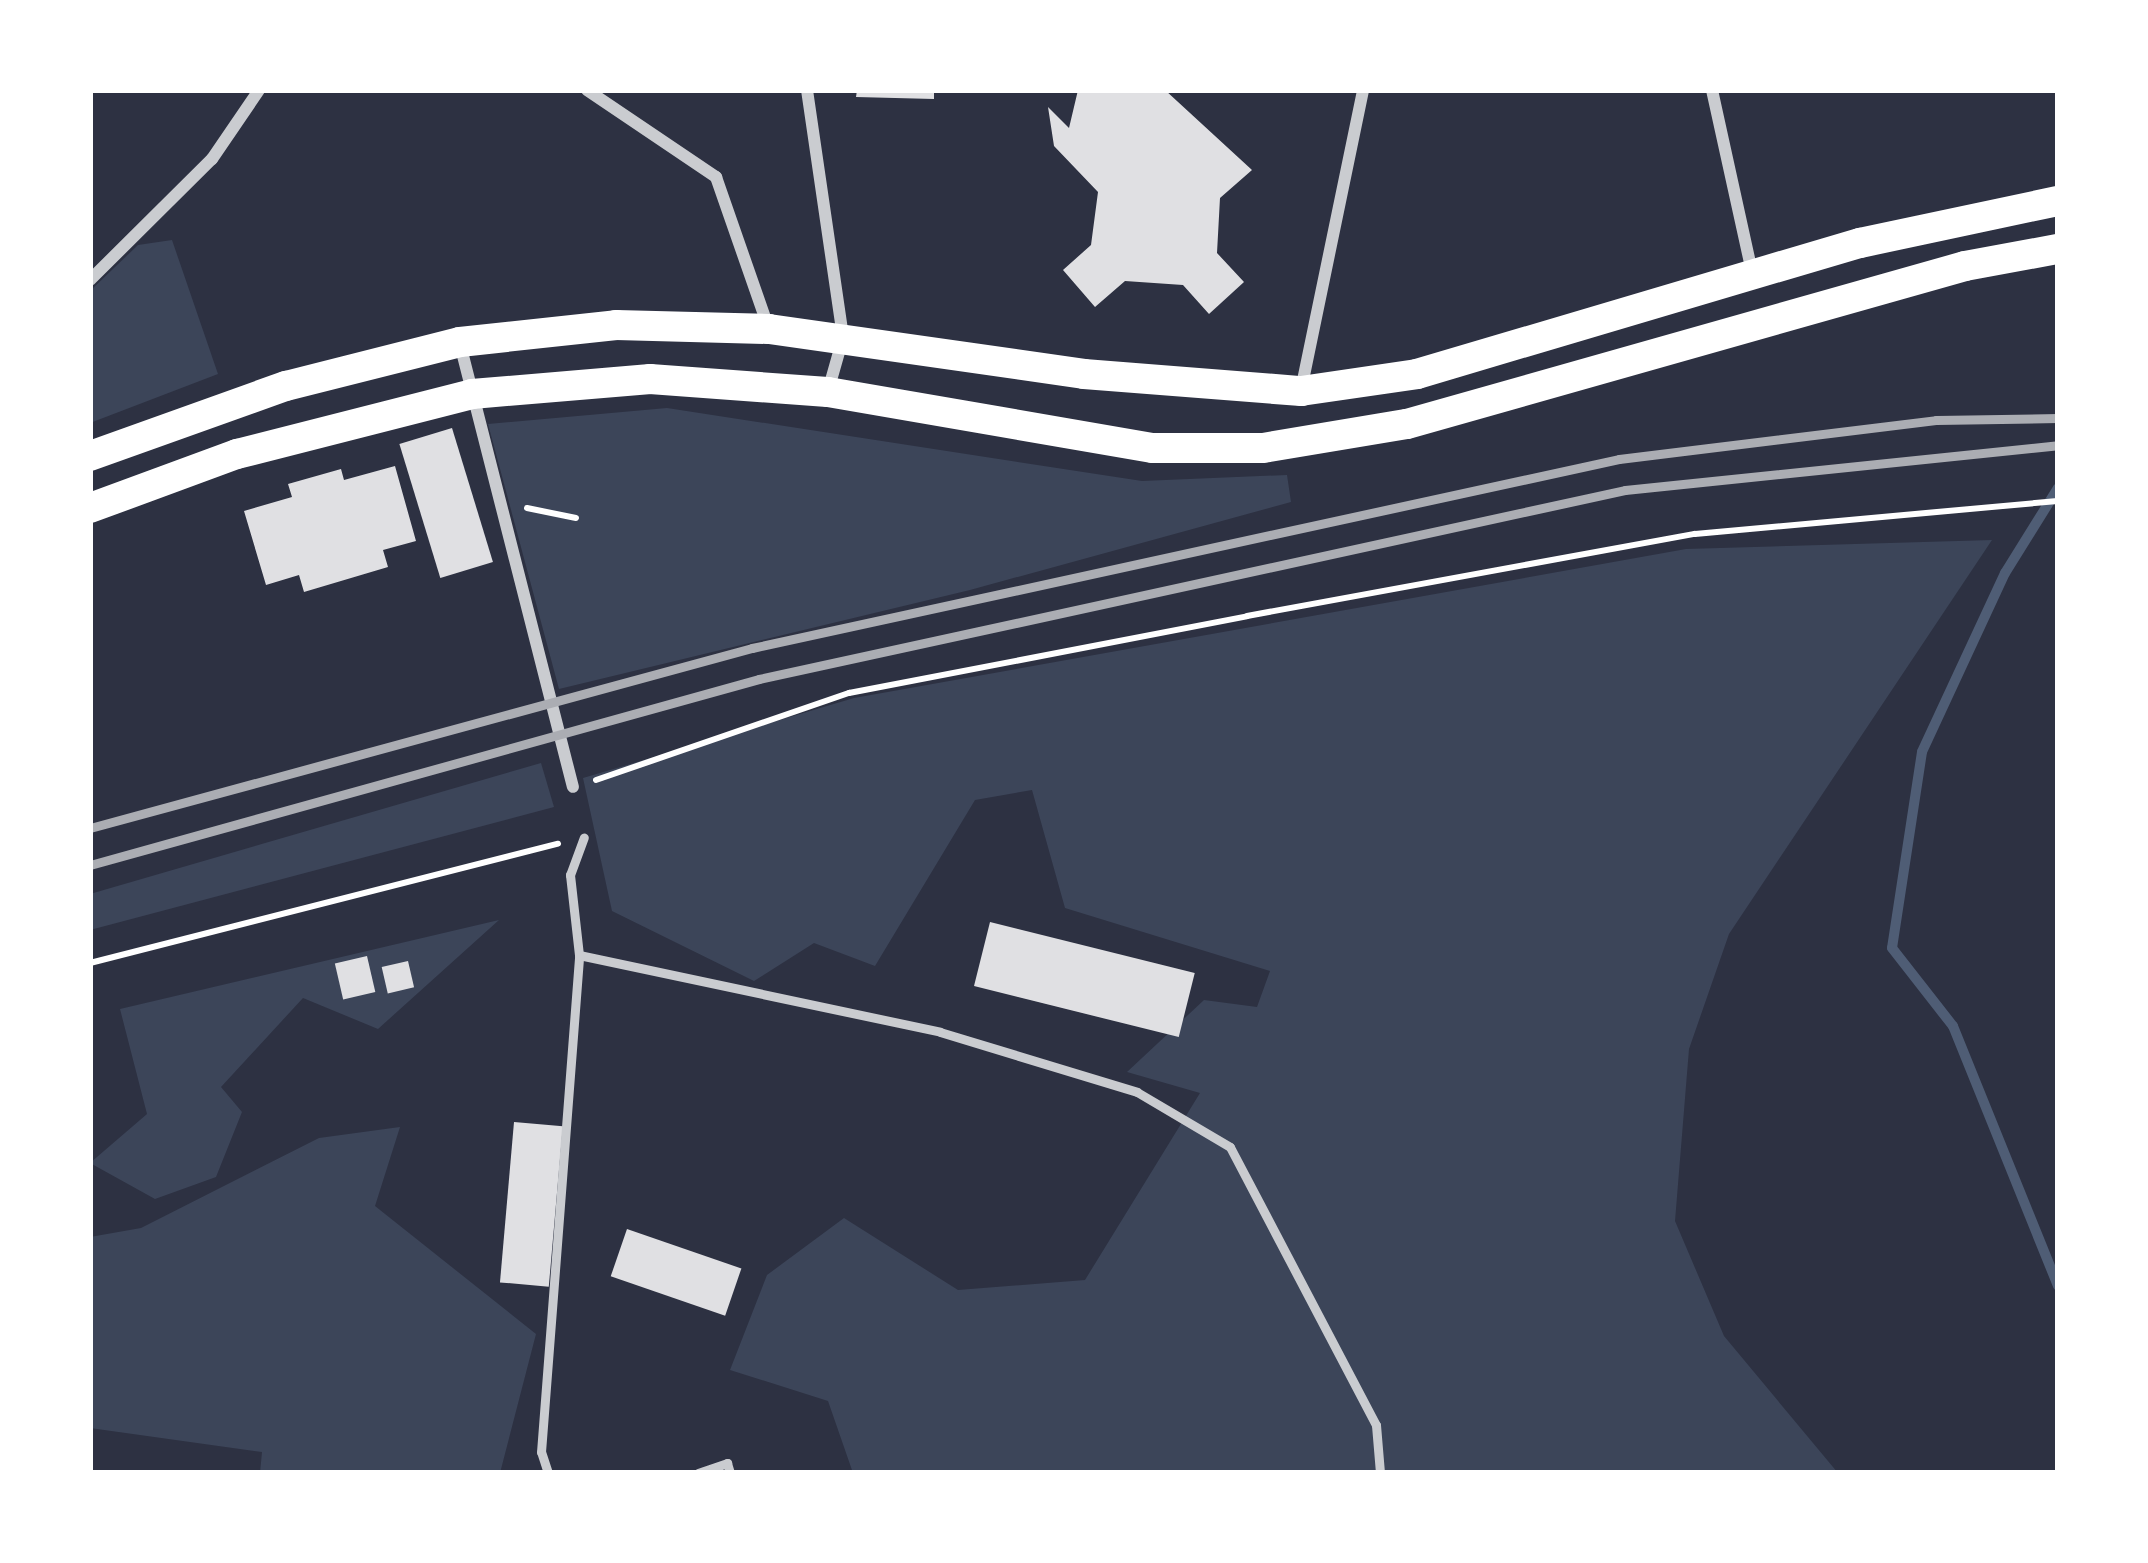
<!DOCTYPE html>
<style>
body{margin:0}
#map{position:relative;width:2148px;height:1563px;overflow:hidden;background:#2d3142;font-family:Raleway,sans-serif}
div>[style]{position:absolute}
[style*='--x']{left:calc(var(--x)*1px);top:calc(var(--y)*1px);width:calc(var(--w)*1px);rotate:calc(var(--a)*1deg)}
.green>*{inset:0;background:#3c4559}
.stream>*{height:10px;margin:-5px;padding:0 5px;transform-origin:5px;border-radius:5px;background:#4f5d75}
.building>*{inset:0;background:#e0e0e3;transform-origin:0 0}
.path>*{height:6px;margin:-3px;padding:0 3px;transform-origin:3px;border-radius:3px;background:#fff}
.service>*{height:9px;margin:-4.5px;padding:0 4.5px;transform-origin:4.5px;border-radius:4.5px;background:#caccd0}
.minor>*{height:12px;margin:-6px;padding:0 6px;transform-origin:6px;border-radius:6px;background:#caccd0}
.primary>*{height:30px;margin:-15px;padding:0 15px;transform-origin:15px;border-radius:15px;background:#fff}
.rail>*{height:9px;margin:-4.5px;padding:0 4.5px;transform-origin:4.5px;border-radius:4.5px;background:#abadb3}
span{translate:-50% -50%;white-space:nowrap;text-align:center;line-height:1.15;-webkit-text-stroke:9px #fff;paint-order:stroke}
.frame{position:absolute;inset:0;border:93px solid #fff;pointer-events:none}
</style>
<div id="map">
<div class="green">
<div style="clip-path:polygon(172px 240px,218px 374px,90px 423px,90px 291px,138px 245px)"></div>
<div style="clip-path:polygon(667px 408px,1142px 481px,1287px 475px,1291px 502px,970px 590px,559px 689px,488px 424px)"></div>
<div style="clip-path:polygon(1992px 540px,1729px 934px,1689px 1049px,1675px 1221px,1724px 1336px,1838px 1473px,853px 1473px,828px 1401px,730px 1370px,767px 1275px,844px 1218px,958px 1290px,1085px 1280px,1200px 1093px,1127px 1072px,1204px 1000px,1257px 1007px,1270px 971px,1065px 908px,1032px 790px,975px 800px,875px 966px,814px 943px,754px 981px,612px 911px,583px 778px,854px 698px,1686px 549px)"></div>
<div style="clip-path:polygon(541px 763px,554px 807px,90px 930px,90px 894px)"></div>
<div style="clip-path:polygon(499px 920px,378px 1029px,303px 998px,221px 1087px,242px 1112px,216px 1177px,155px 1199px,90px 1163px,147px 1114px,120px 1009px)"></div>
<div style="clip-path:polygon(400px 1127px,375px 1206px,536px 1334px,500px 1473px,260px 1473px,262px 1452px,90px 1428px,90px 1237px,141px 1228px,319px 1138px)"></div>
</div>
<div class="stream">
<div style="--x:2058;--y:488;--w:100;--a:121.9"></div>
<div style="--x:2005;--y:573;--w:197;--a:114.9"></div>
<div style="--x:1922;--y:752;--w:198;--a:98.7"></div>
<div style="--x:1892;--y:948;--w:99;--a:52"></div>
<div style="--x:1953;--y:1026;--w:280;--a:68"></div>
</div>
<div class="building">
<div style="clip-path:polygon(857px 90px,934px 90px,934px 99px,856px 97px)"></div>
<div style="clip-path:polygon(1078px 90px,1165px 90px,1252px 170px,1220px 198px,1217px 253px,1244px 282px,1209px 314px,1183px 285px,1125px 281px,1095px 307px,1063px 270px,1091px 245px,1098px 192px,1054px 146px,1048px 107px,1069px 128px)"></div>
<div style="left:452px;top:428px;width:140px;height:55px;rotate:73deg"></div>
<div style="clip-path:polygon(395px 466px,416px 541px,383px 550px,388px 567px,304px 592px,299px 575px,266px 585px,244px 511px,292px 497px,288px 484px,341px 469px,344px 480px)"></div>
<div style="left:990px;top:922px;width:211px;height:66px;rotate:14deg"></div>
<div style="left:367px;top:956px;width:37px;height:33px;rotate:77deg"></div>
<div style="left:408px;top:961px;width:27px;height:27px;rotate:77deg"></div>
<div style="left:514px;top:1122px;width:49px;height:161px;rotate:5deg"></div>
<div style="left:627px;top:1229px;width:121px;height:50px;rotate:19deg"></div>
</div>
<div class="path">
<div style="--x:527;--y:508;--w:50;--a:11.5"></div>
<div style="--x:596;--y:780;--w:268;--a:-19"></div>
<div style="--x:849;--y:693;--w:405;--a:-10.9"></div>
<div style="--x:1247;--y:616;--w:455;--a:-10.4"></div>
<div style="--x:1695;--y:534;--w:364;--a:-5.2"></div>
<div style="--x:90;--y:963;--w:483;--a:-14.3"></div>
</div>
<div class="service">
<div style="--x:579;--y:955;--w:369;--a:12"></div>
<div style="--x:940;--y:1032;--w:206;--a:16.9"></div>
<div style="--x:1137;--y:1092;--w:108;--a:30.6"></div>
<div style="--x:1230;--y:1147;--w:314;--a:62.3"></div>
<div style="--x:1376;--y:1425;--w:48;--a:85.2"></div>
<div style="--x:548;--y:1473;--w:22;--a:-108"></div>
<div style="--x:541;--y:1452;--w:498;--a:-85.6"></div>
<div style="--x:579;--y:955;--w:81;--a:-96.4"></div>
<div style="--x:570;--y:875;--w:40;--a:-69.8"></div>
<div style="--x:698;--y:1473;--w:31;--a:-19"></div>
<div style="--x:727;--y:1463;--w:10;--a:73"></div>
</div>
<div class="minor">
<div style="--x:587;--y:90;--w:156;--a:34"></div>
<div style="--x:716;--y:177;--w:161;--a:70.8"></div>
<div style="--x:807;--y:90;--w:251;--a:81.7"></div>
<div style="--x:843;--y:338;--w:55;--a:105.8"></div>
<div style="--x:1712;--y:90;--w:186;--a:77.6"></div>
<div style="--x:90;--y:280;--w:172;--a:-44.8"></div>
<div style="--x:212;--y:159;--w:83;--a:-55.7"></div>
<div style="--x:460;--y:344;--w:457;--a:75.7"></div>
<div style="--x:1301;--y:390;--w:306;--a:-78.3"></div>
</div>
<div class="primary">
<div style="--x:90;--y:456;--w:208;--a:-19.7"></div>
<div style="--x:286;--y:386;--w:179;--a:-14.2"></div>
<div style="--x:460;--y:342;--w:157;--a:-6.2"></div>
<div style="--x:616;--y:325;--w:153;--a:1.5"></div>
<div style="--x:769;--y:329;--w:318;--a:8.1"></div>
<div style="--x:1084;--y:374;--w:218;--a:4.5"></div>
<div style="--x:1301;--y:391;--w:117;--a:-8.3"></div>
<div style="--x:1417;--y:374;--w:462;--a:-16.5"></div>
<div style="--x:1860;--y:243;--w:202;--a:-12"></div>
<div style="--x:90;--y:508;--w:157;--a:-20.2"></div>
<div style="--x:237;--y:454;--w:243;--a:-14.3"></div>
<div style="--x:472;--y:394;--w:179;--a:-4.8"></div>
<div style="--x:650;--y:379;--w:178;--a:4.2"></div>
<div style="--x:828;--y:392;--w:329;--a:9.8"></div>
<div style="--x:1152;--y:448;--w:111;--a:0"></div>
<div style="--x:1263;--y:448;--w:146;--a:-9.5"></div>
<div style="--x:1407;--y:424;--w:580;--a:-15.81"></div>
<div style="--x:1965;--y:266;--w:95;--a:-10.4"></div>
</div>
<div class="rail">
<div style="--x:90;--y:828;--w:686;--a:-15.21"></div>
<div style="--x:752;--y:648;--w:887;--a:-12.3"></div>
<div style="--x:1619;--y:459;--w:319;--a:-7"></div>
<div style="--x:1936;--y:420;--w:122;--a:-0.9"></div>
<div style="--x:90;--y:865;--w:694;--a:-15.54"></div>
<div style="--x:759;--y:679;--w:886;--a:-12.31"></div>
<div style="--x:1625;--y:490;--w:435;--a:-5.9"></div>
</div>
<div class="frame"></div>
</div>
